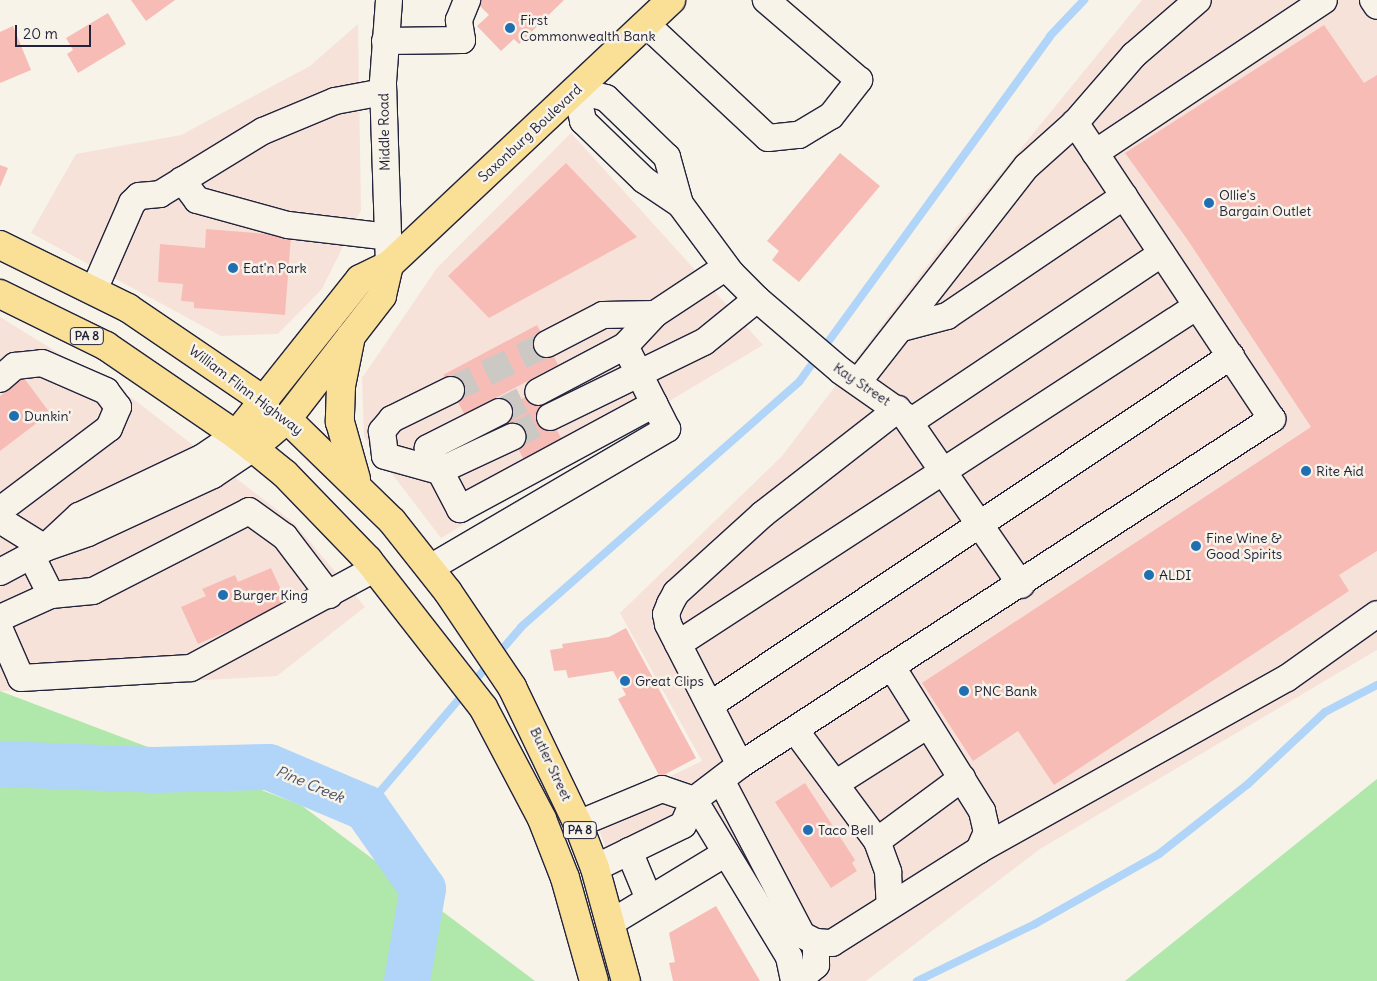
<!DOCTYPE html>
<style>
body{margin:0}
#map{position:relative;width:1377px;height:981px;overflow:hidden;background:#f7f3e8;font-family:Delius,sans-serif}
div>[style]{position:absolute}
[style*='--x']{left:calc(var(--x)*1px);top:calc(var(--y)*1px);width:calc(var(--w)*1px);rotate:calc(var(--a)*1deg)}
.built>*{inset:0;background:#f7e2d9}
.green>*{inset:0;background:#b0e7aa}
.stream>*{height:8px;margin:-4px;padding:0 4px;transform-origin:4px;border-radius:4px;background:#b0d5f9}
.river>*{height:46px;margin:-23px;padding:0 23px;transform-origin:23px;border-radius:23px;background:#b0d5f9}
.building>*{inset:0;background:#f8bcb7;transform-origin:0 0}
.minor-tunnel>*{height:26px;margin-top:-13px;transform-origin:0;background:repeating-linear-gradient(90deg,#ccc9c5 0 26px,transparent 0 39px)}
.roads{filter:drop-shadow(1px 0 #22223b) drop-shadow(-1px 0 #22223b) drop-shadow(0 1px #22223b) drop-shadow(0 -1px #22223b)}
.minor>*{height:26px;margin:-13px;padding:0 13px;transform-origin:13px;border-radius:13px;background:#f7f3e8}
.major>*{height:28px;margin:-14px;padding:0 14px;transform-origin:14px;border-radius:14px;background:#fadf96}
.highway>*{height:28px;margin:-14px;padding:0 14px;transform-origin:14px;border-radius:14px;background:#fadf96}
.dots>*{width:14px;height:14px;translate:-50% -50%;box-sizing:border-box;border:2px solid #f7f3e8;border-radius:50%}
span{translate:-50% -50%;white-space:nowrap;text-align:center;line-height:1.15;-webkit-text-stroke:5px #f7f3e8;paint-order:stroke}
.shield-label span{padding:1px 4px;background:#f7f3e8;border:1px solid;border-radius:4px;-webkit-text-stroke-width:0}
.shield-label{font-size:12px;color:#22223b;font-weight:700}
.poi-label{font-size:14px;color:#22223b}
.left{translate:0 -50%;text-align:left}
.street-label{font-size:14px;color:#22223b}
.water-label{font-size:15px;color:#464f6a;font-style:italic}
.scale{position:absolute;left:15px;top:25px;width:76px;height:22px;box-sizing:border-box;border:2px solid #22223b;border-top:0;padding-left:6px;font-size:15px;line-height:18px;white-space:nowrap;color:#22223b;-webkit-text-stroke:4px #f7f3e8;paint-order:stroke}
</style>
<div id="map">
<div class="built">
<div style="clip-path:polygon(1142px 0,1377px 0,1377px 650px,1040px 849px,866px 981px,812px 981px,720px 818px,616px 876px,593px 813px,702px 761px,620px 613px,782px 456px,956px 228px)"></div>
<div style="clip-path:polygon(358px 24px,361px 210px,322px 289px,278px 334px,221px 336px,31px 233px,76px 154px,181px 135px,310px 66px)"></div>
<div style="clip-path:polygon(571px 133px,763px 345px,441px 538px,364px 437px,362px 378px,437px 268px)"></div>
<div style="clip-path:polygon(0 317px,136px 401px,294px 523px,365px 607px,277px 676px,0 691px)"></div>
</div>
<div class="green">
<div style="clip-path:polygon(0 691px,301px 805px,535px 981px,0 981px)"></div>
<div style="clip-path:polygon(1377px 779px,1377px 981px,1125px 981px)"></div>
</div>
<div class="stream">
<div style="--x:497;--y:655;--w:37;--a:-49"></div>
<div style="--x:521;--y:627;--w:371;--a:-41.4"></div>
<div style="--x:799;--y:382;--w:427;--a:-54"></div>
<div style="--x:1050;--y:36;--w:50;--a:-46.6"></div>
<div style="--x:366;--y:808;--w:191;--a:-49.5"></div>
<div style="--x:917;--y:981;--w:131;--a:-25.8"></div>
<div style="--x:1035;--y:924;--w:142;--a:-29.4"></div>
<div style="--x:1159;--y:854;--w:113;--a:-38.2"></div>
<div style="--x:1248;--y:784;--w:105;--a:-43.1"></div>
<div style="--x:1325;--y:712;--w:59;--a:-27.4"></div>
</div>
<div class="river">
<div style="--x:0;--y:764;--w:153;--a:2.2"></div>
<div style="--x:153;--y:770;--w:116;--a:-1.5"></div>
<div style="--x:269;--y:767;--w:105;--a:22.9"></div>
<div style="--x:366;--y:808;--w:99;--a:54.9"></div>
<div style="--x:423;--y:889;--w:93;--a:99.9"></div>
</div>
<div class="building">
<div style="clip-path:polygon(131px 0,175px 0,146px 21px)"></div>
<div style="clip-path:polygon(474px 0,564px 0,519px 44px,514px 39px,501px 51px,477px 26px,489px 15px)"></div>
<div style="clip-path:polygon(108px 13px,126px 44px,78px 73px,67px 54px,73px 50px,66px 38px)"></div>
<div style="clip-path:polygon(1324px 25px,1364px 83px,1377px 75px,1377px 551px,1339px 575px,1349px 591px,1054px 785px,1018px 731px,973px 761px,922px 683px,1311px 427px,1187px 239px,1125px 153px)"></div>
<div style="clip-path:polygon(13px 26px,31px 70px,0 83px,0 32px)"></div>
<div style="clip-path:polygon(840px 153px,880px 186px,799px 282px,772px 260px,779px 251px,767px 241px)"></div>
<div style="clip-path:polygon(566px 163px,637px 237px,489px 318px,448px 276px)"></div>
<div style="clip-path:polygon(0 165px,8px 168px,0 187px)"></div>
<div style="clip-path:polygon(206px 229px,291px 236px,285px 315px,194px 308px,194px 302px,181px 301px,183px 284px,158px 282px,160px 244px,205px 248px)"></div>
<div style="left:537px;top:325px;width:45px;height:106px;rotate:62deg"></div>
<div style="clip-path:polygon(24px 378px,50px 413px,0 451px,0 396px)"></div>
<div style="left:537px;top:391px;width:57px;height:43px;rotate:63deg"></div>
<div style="clip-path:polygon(271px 568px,288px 605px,198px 644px,181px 607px,206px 596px,202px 589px,235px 575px,238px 582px)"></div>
<div style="clip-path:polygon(626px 628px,696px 758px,660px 777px,618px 699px,626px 695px,613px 671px,568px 678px,566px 670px,554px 671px,550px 650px,563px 648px,562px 644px,609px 637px)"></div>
<div style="clip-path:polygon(805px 783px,855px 860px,852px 863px,857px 871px,831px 888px,775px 802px)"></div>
<div style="clip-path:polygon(716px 906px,760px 981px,673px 981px,669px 963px,675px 962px,669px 933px)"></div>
</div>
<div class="minor-tunnel">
<div style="--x:451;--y:390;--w:106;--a:-25.6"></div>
<div style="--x:499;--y:412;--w:44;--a:-27.1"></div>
<div style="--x:512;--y:437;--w:43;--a:-27.8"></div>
</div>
<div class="roads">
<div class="minor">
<div style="--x:1373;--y:0;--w:7;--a:56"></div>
<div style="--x:646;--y:24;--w:167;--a:43.1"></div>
<div style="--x:768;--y:138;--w:31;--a:-6"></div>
<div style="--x:799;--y:135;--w:37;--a:-31"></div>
<div style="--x:831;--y:116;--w:46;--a:-52.1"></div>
<div style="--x:859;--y:80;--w:123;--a:-139.3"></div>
<div style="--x:385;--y:41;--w:77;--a:-0.7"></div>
<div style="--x:462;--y:40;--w:20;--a:-99"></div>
<div style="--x:459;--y:20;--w:22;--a:-68"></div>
<div style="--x:1095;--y:153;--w:275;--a:-33.7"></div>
<div style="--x:182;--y:180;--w:25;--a:53"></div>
<div style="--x:197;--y:200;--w:94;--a:15.4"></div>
<div style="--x:288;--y:225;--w:101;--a:6.8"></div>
<div style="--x:680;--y:204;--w:49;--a:-105.5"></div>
<div style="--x:667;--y:157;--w:85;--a:-136"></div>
<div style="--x:606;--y:98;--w:31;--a:-165"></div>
<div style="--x:576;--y:90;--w:32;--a:77"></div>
<div style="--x:583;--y:121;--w:85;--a:44"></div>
<div style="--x:644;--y:180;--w:43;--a:33.7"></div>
<div style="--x:680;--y:204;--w:86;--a:53.5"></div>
<div style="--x:731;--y:273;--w:37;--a:45"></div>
<div style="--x:757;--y:299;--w:111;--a:40.6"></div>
<div style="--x:841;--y:371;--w:78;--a:35.1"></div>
<div style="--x:905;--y:416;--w:205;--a:55.5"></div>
<div style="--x:389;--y:265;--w:183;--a:-91.9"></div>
<div style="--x:383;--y:82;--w:82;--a:-85.8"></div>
<div style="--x:94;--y:290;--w:95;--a:-66.4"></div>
<div style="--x:132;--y:203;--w:10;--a:-45"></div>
<div style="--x:139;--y:196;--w:21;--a:-5"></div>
<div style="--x:160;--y:194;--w:121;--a:-31.5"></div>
<div style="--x:263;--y:131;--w:78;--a:-22.6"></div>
<div style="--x:335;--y:101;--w:49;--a:-10.6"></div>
<div style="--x:902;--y:328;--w:47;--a:-14.9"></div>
<div style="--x:947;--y:316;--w:214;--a:-34.1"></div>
<div style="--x:547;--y:344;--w:63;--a:-27.4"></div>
<div style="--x:603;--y:315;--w:52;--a:-1.1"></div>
<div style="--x:625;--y:346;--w:44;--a:-46.8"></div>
<div style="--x:655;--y:314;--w:85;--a:-33.5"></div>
<div style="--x:0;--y:379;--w:20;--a:-41"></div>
<div style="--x:15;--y:366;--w:27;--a:-6"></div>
<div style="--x:42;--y:363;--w:70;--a:23.6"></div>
<div style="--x:106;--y:391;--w:20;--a:53"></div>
<div style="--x:118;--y:407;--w:23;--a:113"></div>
<div style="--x:109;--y:428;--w:136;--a:143"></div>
<div style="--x:858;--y:382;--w:274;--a:-52"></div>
<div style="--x:1027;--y:166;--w:64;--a:-41.9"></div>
<div style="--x:1075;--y:123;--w:90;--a:-49.1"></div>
<div style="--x:1134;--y:55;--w:84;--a:-40.7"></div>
<div style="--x:451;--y:390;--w:66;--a:153.8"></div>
<div style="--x:392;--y:419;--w:16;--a:130"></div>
<div style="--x:382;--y:431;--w:25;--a:83"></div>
<div style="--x:385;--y:456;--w:56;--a:15.5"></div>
<div style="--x:439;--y:471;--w:81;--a:-25"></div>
<div style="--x:499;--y:412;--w:80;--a:153.1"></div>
<div style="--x:428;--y:448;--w:69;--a:62.3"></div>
<div style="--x:460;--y:509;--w:221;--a:-28.4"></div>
<div style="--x:550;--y:417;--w:171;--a:-26"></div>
<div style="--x:704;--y:342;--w:68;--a:-39.1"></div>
<div style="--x:910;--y:422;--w:303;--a:-33.8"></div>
<div style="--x:0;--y:520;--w:53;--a:31.9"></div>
<div style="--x:52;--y:541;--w:37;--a:-43"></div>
<div style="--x:79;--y:516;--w:137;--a:-25.4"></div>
<div style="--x:203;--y:457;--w:40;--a:-34"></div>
<div style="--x:31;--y:555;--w:45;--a:63.4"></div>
<div style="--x:430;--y:568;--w:275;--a:-30.4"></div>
<div style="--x:667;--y:429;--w:93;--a:-116.8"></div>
<div style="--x:625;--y:346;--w:98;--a:152.1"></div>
<div style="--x:0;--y:572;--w:51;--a:-28.1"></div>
<div style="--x:45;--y:548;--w:46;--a:-19.2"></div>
<div style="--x:88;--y:533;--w:138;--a:-24.9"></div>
<div style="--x:213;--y:475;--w:48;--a:-34"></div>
<div style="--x:0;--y:618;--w:56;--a:-24.3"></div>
<div style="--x:51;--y:595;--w:42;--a:-5.4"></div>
<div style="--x:93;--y:591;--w:175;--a:-27.1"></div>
<div style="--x:249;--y:511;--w:44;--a:35.8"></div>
<div style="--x:285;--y:537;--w:73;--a:52.8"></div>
<div style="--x:0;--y:630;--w:52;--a:66.4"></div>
<div style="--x:21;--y:678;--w:170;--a:-3.4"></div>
<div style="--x:191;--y:668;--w:208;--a:-28.4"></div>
<div style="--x:678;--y:644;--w:619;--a:-33.07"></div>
<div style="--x:892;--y:667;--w:170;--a:58"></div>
<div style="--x:982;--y:811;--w:22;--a:77"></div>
<div style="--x:987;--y:832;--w:20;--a:114"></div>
<div style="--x:710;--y:705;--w:627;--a:-33.82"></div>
<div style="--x:795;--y:730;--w:138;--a:53.5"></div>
<div style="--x:877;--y:841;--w:33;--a:70"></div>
<div style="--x:888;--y:872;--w:33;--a:87"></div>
<div style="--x:740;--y:765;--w:158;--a:-117.1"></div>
<div style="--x:668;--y:624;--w:10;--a:-101"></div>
<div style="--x:666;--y:614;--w:11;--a:-68"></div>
<div style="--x:670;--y:604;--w:13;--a:-61"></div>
<div style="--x:676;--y:593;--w:118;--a:-42.2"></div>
<div style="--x:763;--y:514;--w:171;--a:-37.9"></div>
<div style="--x:721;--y:780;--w:175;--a:62.4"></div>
<div style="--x:802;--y:935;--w:16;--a:27"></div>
<div style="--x:816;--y:942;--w:16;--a:4"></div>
<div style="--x:832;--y:943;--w:174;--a:-32.3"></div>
<div style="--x:979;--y:850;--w:353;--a:-29.2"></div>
<div style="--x:1287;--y:678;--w:110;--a:-35.4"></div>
<div style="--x:835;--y:784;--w:110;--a:-32.4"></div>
<div style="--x:578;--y:824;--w:91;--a:-22.6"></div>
<div style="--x:662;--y:789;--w:34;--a:19"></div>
<div style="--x:694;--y:800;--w:184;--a:58.8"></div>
<div style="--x:789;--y:957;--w:25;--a:78"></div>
<div style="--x:877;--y:841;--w:106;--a:-36.5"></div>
<div style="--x:629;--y:851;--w:52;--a:67.4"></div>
<div style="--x:595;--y:868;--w:98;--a:-26"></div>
<div style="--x:683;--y:825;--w:27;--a:-66"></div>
<div style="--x:694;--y:800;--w:58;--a:-37.3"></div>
<div style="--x:740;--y:765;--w:635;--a:-33.04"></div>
<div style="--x:1272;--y:419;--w:356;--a:-123.6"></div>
<div style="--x:612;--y:922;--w:133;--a:-31.2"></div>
<div style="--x:797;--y:981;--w:25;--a:-40"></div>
<div style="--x:816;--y:965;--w:23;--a:-90"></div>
</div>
<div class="major">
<div style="--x:389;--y:265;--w:32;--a:103"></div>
<div style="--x:382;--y:296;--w:155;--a:127.7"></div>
<div style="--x:287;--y:419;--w:45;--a:139.5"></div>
<div style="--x:253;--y:448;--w:21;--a:-143"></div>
<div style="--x:236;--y:435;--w:199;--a:-51.5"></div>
<div style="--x:360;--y:279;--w:32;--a:-26"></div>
<div style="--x:389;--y:265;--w:387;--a:-43.2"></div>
</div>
<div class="highway">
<div style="--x:0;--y:245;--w:143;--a:26.2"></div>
<div style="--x:128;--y:308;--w:166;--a:34.2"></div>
<div style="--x:0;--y:294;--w:118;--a:26.1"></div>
<div style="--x:106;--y:346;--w:158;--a:34.4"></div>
<div style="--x:351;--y:336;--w:51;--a:101.3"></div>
<div style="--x:341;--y:386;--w:36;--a:92"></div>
<div style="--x:340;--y:422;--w:59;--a:74.3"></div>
<div style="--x:287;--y:419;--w:146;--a:44.2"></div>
<div style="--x:392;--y:521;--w:90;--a:51.7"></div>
<div style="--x:448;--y:592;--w:115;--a:56"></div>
<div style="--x:512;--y:687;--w:152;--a:64.3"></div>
<div style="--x:578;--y:824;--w:47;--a:68.9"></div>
<div style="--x:595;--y:868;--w:117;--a:74.7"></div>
<div style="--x:253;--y:448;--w:41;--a:39.1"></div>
<div style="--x:285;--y:474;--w:120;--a:46"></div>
<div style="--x:368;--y:560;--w:187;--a:52"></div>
<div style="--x:483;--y:707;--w:127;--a:62.2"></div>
<div style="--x:542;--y:819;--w:63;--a:68.7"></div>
<div style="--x:565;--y:878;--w:107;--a:74.3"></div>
</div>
</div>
<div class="dots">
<div style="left:510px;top:28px;background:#1f6fb2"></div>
<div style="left:1209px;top:203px;background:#1f6fb2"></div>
<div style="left:233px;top:268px;background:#1f6fb2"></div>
<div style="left:14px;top:416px;background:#1f6fb2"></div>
<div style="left:1306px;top:471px;background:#1f6fb2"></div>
<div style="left:1196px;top:546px;background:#1f6fb2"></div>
<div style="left:1149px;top:575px;background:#1f6fb2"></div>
<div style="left:223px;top:595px;background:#1f6fb2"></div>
<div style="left:625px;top:681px;background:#1f6fb2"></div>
<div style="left:964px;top:691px;background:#1f6fb2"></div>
<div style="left:808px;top:830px;background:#1f6fb2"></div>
</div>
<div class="shield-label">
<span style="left:87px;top:336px">PA 8</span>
<span style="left:580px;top:830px">PA 8</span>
</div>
<div class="poi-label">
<span class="left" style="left:520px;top:28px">First<br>Commonwealth Bank</span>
<span class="left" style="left:1219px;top:203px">Ollie's<br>Bargain Outlet</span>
<span class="left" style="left:243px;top:268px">Eat'n Park</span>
<span class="left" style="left:24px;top:416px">Dunkin'</span>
<span class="left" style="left:1316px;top:471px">Rite Aid</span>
<span class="left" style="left:1206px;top:546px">Fine Wine &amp;<br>Good Spirits</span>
<span class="left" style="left:1159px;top:575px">ALDI</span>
<span class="left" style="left:233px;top:595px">Burger King</span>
<span class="left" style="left:635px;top:681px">Great Clips</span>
<span class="left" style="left:974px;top:691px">PNC Bank</span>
<span class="left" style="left:818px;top:830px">Taco Bell</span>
</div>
<div class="street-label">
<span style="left:384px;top:132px;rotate:-91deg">Middle Road</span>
<span style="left:530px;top:133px;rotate:-43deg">Saxonburg Boulevard</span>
<span style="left:862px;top:384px;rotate:34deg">Kay Street</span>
<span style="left:246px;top:390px;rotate:37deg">William Flinn Highway</span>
<span style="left:551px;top:764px;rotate:65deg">Butler Street</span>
</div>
<div class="water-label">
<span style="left:310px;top:784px;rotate:23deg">Pine Creek</span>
</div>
<div class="scale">20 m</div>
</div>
